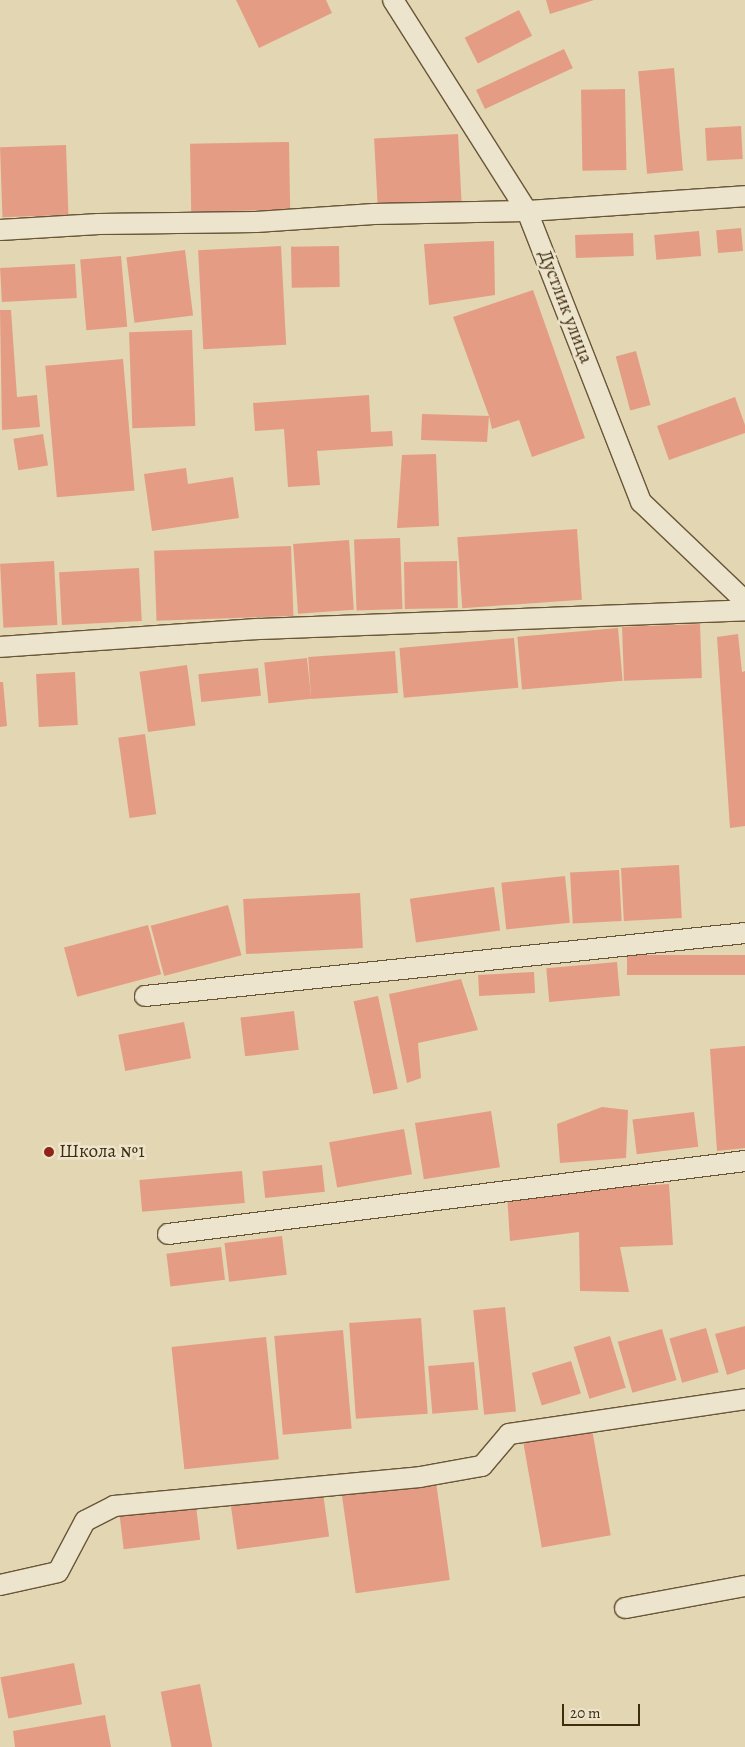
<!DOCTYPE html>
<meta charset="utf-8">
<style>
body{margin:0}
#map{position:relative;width:745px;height:1747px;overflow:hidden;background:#e3d6b2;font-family:Alegreya,serif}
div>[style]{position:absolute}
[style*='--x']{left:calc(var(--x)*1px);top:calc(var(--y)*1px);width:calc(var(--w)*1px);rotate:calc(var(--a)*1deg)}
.building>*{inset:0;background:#e49d84;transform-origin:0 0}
.roads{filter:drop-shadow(1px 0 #695638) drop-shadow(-1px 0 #695638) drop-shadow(0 1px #695638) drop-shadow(0 -1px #695638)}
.minor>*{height:20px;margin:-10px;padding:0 10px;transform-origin:10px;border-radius:10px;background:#ede4cd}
.dots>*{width:14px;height:14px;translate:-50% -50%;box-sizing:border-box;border:2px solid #ede4cd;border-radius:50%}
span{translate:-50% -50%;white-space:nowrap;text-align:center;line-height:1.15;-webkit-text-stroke:5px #ede4cd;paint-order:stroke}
.street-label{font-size:19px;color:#402c0f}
.poi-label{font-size:19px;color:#402c0f}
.left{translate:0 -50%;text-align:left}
.scale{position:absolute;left:562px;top:1704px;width:78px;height:22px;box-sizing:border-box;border:2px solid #402c0f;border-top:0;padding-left:6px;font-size:15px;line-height:18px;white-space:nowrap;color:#402c0f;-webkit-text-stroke:4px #ede4cd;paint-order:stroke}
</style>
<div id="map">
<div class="building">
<div style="clip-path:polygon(236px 0,326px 0,332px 13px,259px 48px)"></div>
<div style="clip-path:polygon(546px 0,594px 0,550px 14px)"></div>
<div style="left:519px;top:10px;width:29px;height:61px;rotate:63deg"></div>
<div style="left:564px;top:49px;width:21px;height:97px;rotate:65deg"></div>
<div style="left:674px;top:68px;width:103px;height:36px;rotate:85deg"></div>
<div style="left:625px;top:89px;width:81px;height:44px;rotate:89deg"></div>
<div style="left:741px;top:126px;width:33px;height:36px;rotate:87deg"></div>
<div style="left:458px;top:134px;width:67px;height:84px;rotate:87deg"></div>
<div style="left:289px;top:142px;width:68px;height:99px;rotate:89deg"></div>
<div style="left:66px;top:145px;width:70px;height:66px;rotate:88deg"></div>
<div style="left:741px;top:228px;width:23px;height:25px;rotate:85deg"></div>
<div style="left:699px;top:231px;width:25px;height:45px;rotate:85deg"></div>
<div style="left:633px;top:233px;width:23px;height:58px;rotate:88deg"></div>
<div style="clip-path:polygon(494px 241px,495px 295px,429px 305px,424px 244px)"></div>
<div style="left:281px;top:246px;width:99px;height:83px;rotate:87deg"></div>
<div style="left:339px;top:246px;width:41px;height:48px;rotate:89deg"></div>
<div style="left:185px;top:250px;width:66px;height:59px;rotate:83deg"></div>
<div style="left:121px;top:256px;width:71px;height:41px;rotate:85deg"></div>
<div style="left:75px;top:264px;width:34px;height:75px;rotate:87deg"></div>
<div style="clip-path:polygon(533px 290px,585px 438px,532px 457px,519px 420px,492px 429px,489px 416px,487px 442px,421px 440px,422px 414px,489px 416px,453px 317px)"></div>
<div style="clip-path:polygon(0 310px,11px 310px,17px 397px,37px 395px,40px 427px,2px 430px)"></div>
<div style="left:192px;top:330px;width:96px;height:63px;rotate:88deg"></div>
<div style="left:636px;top:351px;width:56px;height:21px;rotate:75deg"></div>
<div style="left:123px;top:359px;width:132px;height:78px;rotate:85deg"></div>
<div style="clip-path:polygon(369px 395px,371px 432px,392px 431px,393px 446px,317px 451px,320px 485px,288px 487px,284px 429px,255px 431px,253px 403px)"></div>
<div style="clip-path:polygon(735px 397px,745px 425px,745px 433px,669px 460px,657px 426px)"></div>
<div style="left:43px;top:434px;width:32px;height:30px;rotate:81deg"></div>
<div style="clip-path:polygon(436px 454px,439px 526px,397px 528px,402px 455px)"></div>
<div style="clip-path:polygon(186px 468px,188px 484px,233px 477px,239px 518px,152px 531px,144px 474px)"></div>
<div style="left:577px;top:529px;width:71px;height:120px;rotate:86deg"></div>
<div style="left:400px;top:538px;width:71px;height:46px;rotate:88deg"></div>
<div style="left:349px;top:540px;width:70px;height:56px;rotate:86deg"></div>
<div style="left:291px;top:546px;width:70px;height:137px;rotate:88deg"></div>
<div style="left:54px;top:561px;width:64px;height:54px;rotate:87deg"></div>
<div style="left:457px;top:561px;width:47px;height:53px;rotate:89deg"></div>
<div style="left:139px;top:568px;width:53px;height:80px;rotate:87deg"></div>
<div style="left:700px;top:624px;width:54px;height:78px;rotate:88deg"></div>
<div style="left:618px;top:628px;width:53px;height:101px;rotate:85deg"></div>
<div style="clip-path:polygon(738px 634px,742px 672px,745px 671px,745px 826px,730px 828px,717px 637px)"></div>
<div style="left:514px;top:638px;width:50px;height:115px;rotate:85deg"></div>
<div style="left:395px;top:651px;width:42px;height:87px;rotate:86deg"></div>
<div style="left:307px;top:658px;width:41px;height:43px;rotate:84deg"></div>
<div style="left:187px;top:665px;width:61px;height:48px;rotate:82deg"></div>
<div style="left:258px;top:668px;width:28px;height:60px;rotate:84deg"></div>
<div style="left:75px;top:672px;width:53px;height:39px;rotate:87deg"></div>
<div style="clip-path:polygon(0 682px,3px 682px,7px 726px,0 727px)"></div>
<div style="left:145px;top:734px;width:81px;height:27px;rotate:82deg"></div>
<div style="left:679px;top:865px;width:53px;height:58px;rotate:87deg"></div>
<div style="left:619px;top:870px;width:51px;height:49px;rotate:87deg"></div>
<div style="left:565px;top:876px;width:47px;height:64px;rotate:84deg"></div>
<div style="left:494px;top:887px;width:44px;height:85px;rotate:82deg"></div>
<div style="left:360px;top:893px;width:55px;height:117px;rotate:87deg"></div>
<div style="left:228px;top:905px;width:52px;height:80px;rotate:75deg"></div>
<div style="left:148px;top:925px;width:51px;height:87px;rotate:75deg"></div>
<div style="left:745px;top:955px;width:20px;height:118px;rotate:90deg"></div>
<div style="left:617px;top:962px;width:34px;height:71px;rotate:85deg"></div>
<div style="left:534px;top:972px;width:21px;height:56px;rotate:87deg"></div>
<div style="clip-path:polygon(461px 979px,478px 1030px,418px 1043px,421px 1078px,407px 1083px,389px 994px)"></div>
<div style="left:378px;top:996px;width:95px;height:25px;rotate:78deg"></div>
<div style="left:294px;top:1011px;width:39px;height:54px;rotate:83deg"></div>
<div style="left:184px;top:1022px;width:37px;height:67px;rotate:79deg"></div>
<div style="clip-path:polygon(745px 1046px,745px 1148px,717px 1151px,710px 1049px)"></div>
<div style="clip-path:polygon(602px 1107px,628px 1110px,626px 1158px,560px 1163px,557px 1124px)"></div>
<div style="left:491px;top:1111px;width:57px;height:77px;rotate:81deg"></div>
<div style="left:694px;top:1112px;width:35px;height:62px;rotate:83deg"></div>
<div style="left:404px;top:1129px;width:46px;height:76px;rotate:80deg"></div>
<div style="left:322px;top:1165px;width:27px;height:60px;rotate:84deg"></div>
<div style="left:242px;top:1171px;width:32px;height:103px;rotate:85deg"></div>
<div style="clip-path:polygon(669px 1184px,673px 1245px,620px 1247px,629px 1292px,580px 1291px,579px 1232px,510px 1241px,507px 1194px)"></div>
<div style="left:282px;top:1236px;width:39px;height:58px;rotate:83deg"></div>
<div style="left:221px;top:1247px;width:33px;height:55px;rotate:83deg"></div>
<div style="left:505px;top:1307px;width:105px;height:32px;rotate:84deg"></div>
<div style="left:421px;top:1318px;width:96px;height:72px;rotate:86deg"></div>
<div style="clip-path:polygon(745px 1326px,745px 1369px,727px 1375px,715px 1334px)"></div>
<div style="left:706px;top:1328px;width:46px;height:38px;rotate:74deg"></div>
<div style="left:662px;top:1329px;width:53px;height:46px;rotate:74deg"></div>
<div style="left:343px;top:1330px;width:99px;height:69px;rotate:85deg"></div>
<div style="left:610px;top:1336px;width:54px;height:38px;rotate:73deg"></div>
<div style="left:266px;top:1337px;width:123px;height:95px;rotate:84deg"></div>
<div style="left:571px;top:1361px;width:34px;height:41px;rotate:73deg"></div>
<div style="left:474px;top:1362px;width:48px;height:46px;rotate:85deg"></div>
<div style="left:592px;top:1429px;width:108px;height:70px;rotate:80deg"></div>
<div style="left:436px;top:1482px;width:99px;height:95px;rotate:82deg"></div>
<div style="left:323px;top:1493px;width:44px;height:93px;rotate:82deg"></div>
<div style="left:196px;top:1506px;width:34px;height:77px;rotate:83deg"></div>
<div style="left:74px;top:1663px;width:42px;height:75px;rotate:79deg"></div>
<div style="left:200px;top:1684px;width:64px;height:40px;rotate:79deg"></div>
<div style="clip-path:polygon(105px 1715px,111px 1747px,15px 1747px,13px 1731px)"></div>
</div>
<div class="roads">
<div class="minor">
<div style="--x:393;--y:0;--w:250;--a:57.6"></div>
<div style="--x:527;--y:211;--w:313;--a:68.6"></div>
<div style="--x:641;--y:502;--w:144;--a:43.6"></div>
<div style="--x:0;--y:230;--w:99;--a:-3.5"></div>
<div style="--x:99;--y:224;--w:157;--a:-0.7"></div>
<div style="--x:256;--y:222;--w:118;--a:-3.9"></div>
<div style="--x:374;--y:214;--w:153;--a:-1.1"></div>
<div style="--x:527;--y:211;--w:219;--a:-3.9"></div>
<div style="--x:0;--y:647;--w:258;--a:-4"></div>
<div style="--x:257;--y:629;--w:488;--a:-2.2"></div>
<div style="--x:145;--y:996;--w:603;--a:-5.99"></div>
<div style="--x:168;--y:1234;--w:582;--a:-7.21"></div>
<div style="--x:0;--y:1585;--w:59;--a:-12.6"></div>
<div style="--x:58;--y:1572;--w:58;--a:-62.1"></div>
<div style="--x:85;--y:1521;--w:33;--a:-27"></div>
<div style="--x:114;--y:1506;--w:307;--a:-5.4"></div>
<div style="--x:420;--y:1477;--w:63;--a:-10.1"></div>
<div style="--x:482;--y:1466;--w:42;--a:-49.8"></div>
<div style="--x:509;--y:1434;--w:239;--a:-8.4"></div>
<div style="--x:625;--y:1608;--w:122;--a:-10.4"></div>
</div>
</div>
<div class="dots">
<div style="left:49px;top:1152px;background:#8f2418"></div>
</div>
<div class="street-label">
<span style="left:565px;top:307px;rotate:69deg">Дустлик улица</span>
</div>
<div class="poi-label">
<span class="left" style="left:59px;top:1152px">Школа №1</span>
</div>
<div class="scale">20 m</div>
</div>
